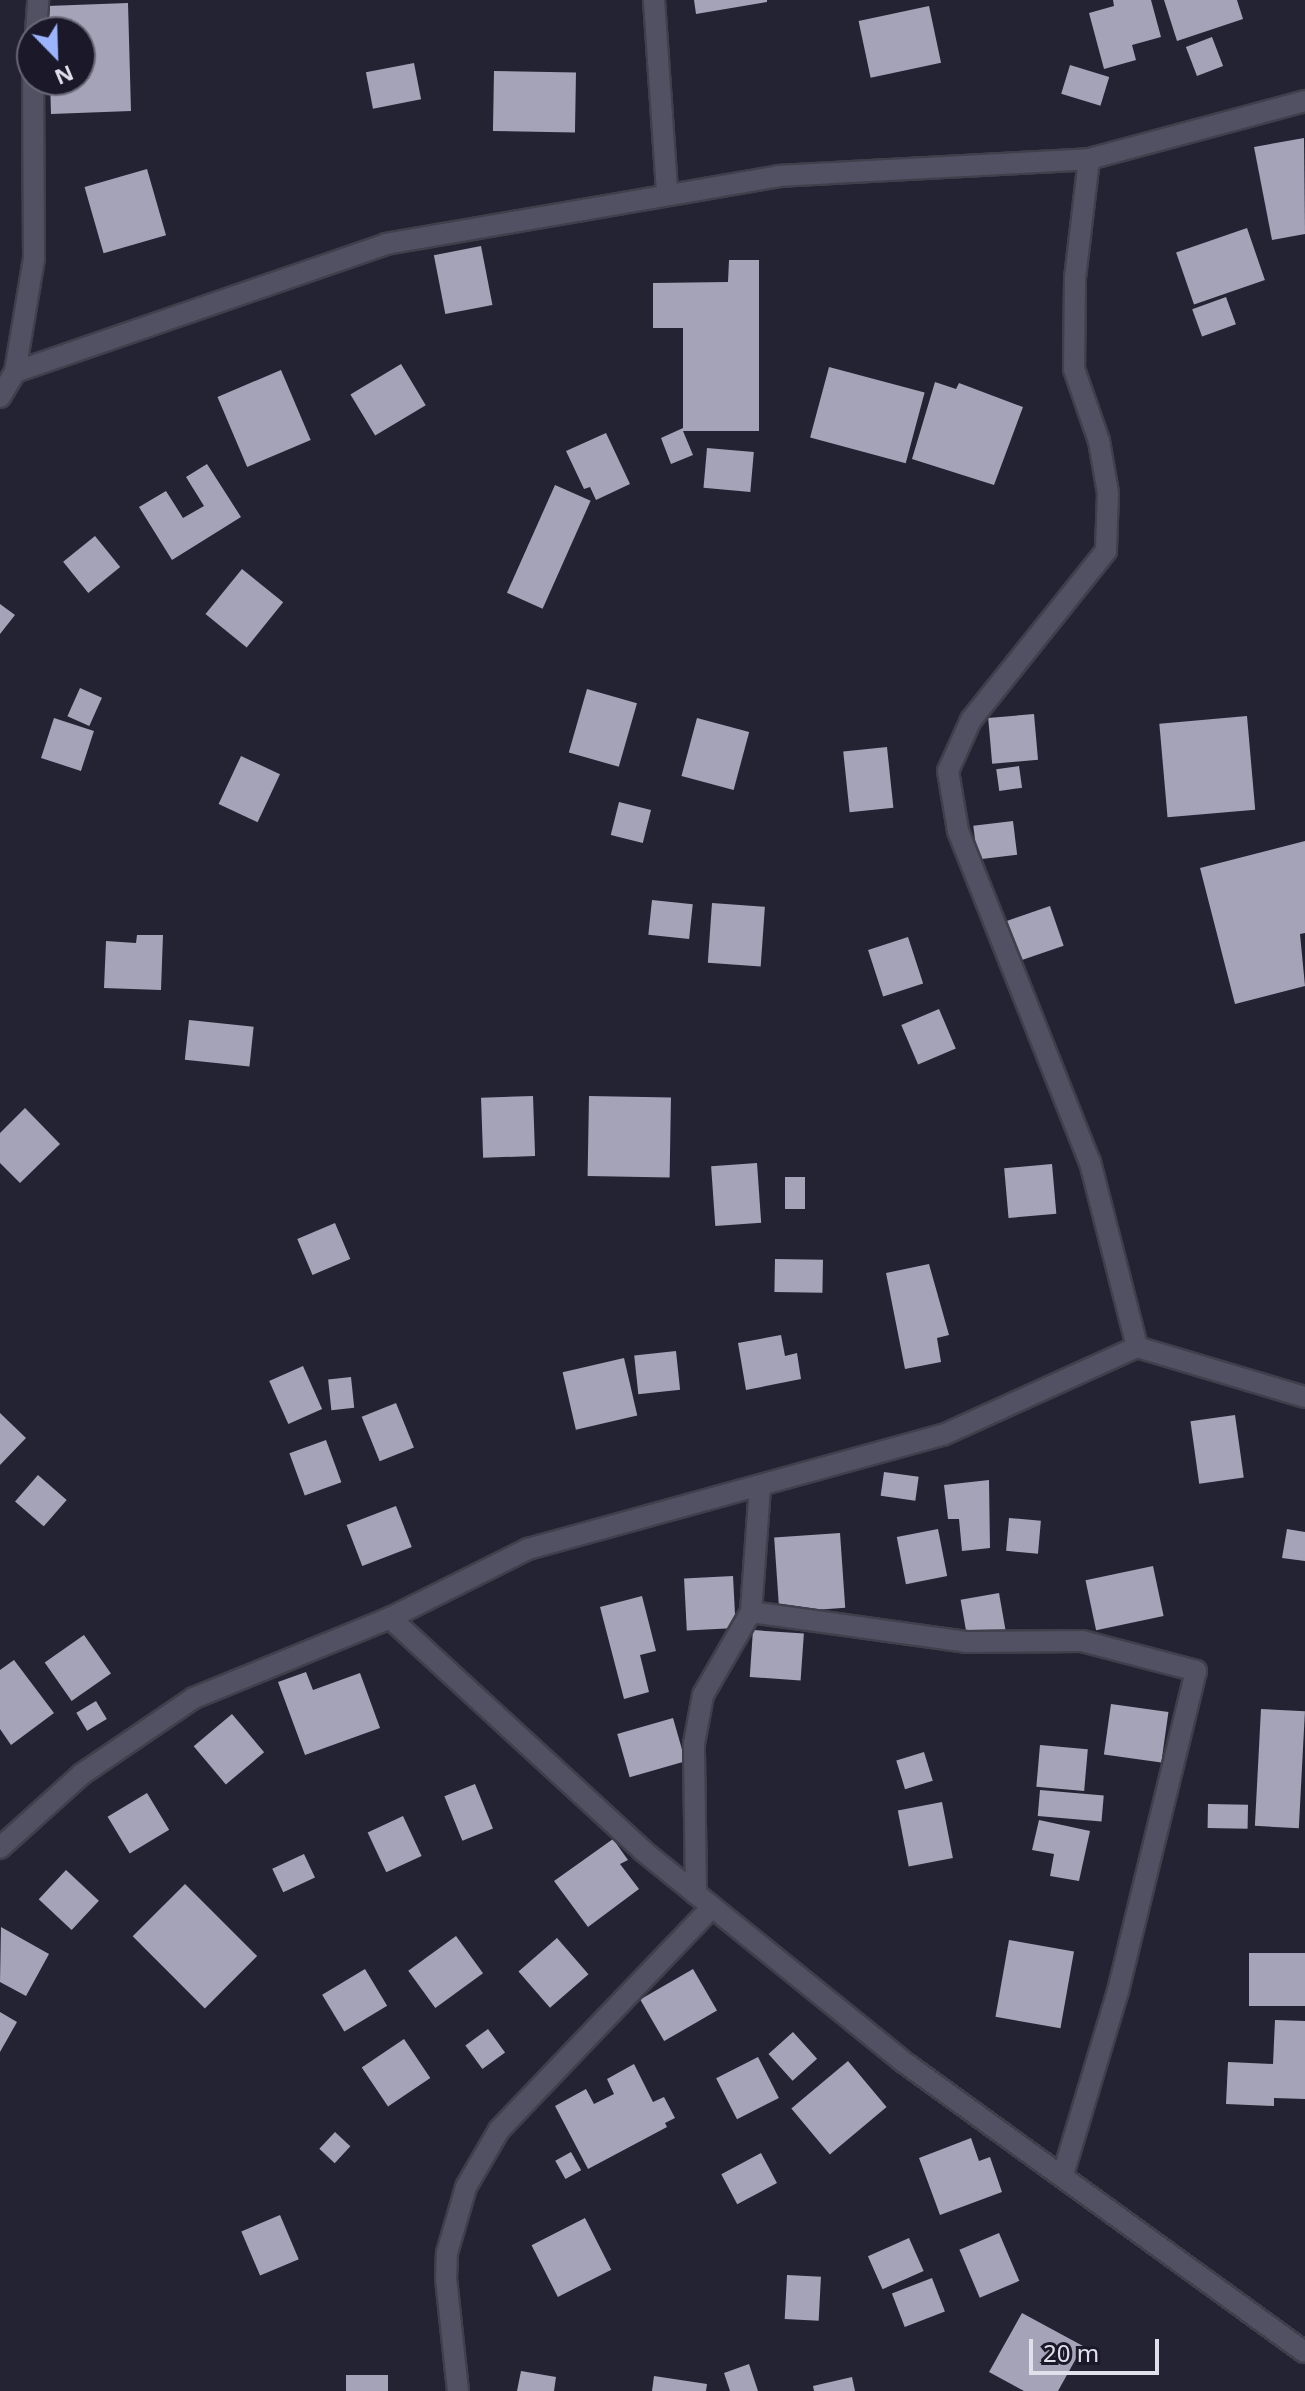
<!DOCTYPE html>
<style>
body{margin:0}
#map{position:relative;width:1305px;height:2391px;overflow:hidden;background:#242333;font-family:"Noto Sans",sans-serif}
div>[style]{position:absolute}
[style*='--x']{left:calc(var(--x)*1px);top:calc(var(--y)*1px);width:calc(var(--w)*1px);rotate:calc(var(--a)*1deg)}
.building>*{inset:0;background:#a4a3b8;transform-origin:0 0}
.roads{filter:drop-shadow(2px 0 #403f4c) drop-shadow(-2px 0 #403f4c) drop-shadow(0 2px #403f4c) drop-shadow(0 -2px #403f4c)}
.street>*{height:20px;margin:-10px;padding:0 10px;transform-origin:10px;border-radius:10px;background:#525163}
span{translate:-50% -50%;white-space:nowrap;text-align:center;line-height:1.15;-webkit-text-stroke:8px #1b1929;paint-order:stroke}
.north{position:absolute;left:16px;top:16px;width:80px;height:80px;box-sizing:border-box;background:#1b1929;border:2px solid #6a6876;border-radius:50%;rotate:157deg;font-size:22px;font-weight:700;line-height:32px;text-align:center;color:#e0dfea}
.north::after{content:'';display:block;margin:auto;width:28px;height:36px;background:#9cb4fd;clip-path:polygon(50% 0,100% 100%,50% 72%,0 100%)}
.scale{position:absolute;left:1029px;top:2339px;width:130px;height:36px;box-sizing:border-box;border:4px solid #e0dfea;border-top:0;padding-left:10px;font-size:24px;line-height:28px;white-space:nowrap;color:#e0dfea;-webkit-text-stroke:6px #1b1929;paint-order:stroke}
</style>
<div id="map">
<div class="building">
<div style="clip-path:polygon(694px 0,767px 0,767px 2px,696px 14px)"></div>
<div style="clip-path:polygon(1113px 0,1151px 0,1161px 37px,1132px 45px,1136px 60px,1104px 69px,1089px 13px,1114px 6px)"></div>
<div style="clip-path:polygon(1164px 0,1237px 0,1243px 19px,1177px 41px)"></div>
<div style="clip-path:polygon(128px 3px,131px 111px,51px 114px,50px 80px,80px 80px,80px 32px,48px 32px,47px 6px)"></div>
<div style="left:929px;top:6px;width:58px;height:72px;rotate:78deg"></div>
<div style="left:1212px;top:37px;width:31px;height:28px;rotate:69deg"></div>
<div style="left:414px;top:63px;width:37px;height:49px;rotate:79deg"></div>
<div style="left:1070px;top:65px;width:41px;height:30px;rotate:17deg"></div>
<div style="left:494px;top:71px;width:82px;height:60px;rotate:1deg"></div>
<div style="clip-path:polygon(1304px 138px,1305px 234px,1272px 240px,1254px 147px)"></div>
<div style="left:147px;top:169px;width:69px;height:65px;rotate:74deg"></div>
<div style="left:1247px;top:228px;width:55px;height:75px;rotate:71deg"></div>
<div style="left:481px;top:246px;width:60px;height:48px;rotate:79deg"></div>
<div style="clip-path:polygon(729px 260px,759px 260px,759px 431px,683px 431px,693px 455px,671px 464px,661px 438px,683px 428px,683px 328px,653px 328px,653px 283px,728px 282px)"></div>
<div style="left:1226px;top:297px;width:29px;height:36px;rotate:70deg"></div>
<div style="left:401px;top:364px;width:48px;height:59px;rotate:59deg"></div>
<div style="left:829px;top:367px;width:99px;height:73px;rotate:15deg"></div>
<div style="left:281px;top:370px;width:76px;height:69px;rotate:67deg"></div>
<div style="clip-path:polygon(935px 382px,956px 389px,959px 383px,1023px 407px,994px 485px,912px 459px)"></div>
<div style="clip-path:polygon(606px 433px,630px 484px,596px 500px,590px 487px,584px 489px,566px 451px)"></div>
<div style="left:707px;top:448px;width:47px;height:40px;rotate:5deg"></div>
<div style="clip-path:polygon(207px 464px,241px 517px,172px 560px,139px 507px,166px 491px,183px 518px,204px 506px,186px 477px)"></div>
<div style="left:555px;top:485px;width:39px;height:118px;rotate:24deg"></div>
<div style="left:95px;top:536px;width:40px;height:41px;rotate:51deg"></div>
<div style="left:242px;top:569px;width:53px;height:58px;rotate:39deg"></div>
<div style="clip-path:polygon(0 604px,15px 615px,0 634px)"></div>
<div style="left:80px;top:688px;width:24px;height:31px;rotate:24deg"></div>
<div style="left:587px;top:689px;width:52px;height:66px;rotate:16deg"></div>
<div style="left:1034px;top:714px;width:46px;height:46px;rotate:85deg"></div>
<div style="left:1247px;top:716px;width:94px;height:88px;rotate:85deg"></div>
<div style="left:54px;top:718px;width:42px;height:42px;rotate:18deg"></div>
<div style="left:697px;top:718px;width:54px;height:60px;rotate:15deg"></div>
<div style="left:887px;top:747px;width:61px;height:44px;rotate:84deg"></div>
<div style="left:241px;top:756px;width:43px;height:53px;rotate:25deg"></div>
<div style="left:1019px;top:766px;width:22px;height:23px;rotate:82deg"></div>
<div style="left:619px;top:802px;width:33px;height:34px;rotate:14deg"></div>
<div style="left:1013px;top:821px;width:34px;height:40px;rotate:83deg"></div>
<div style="clip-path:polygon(1305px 841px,1305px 933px,1300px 934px,1305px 986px,1235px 1004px,1200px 868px)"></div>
<div style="left:652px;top:900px;width:41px;height:35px;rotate:6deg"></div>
<div style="left:712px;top:903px;width:53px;height:60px;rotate:4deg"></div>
<div style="left:1050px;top:906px;width:42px;height:48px;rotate:71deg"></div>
<div style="clip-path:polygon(137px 935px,163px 935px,161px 990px,104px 988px,106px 941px,136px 943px)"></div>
<div style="left:908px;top:937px;width:49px;height:42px;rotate:72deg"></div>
<div style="left:939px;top:1009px;width:43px;height:41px;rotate:67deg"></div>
<div style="left:189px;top:1020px;width:65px;height:40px;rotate:6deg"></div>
<div style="left:533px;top:1096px;width:60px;height:52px;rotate:88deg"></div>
<div style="left:589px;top:1096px;width:82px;height:80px;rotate:1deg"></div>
<div style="clip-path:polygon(25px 1108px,60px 1144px,20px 1183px,0 1163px,0 1133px)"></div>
<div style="left:757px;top:1163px;width:60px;height:46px;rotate:86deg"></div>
<div style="left:1052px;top:1164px;width:50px;height:48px;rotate:85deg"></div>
<div style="left:785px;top:1177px;width:20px;height:32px"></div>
<div style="left:335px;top:1223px;width:39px;height:41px;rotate:67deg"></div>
<div style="left:775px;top:1259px;width:48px;height:33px;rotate:1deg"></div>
<div style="clip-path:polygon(929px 1264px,949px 1335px,937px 1338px,941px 1362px,905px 1369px,886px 1273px)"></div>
<div style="clip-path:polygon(781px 1335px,785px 1356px,797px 1353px,801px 1379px,746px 1390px,738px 1343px)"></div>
<div style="left:676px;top:1351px;width:39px;height:42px;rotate:84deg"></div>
<div style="left:624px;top:1358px;width:59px;height:63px;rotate:77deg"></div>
<div style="left:303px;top:1366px;width:47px;height:37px;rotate:66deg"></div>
<div style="left:351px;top:1377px;width:31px;height:23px;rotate:84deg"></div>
<div style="left:396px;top:1403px;width:48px;height:37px;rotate:68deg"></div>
<div style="clip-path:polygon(0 1413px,26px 1438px,0 1465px)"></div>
<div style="left:1235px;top:1415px;width:63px;height:45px;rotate:82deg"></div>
<div style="left:326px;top:1440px;width:45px;height:39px;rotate:70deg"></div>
<div style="left:884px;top:1472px;width:35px;height:24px;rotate:8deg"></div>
<div style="left:38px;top:1475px;width:38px;height:35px;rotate:41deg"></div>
<div style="clip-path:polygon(989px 1480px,990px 1548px,962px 1551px,959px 1519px,948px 1519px,944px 1485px)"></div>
<div style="left:396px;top:1506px;width:44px;height:53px;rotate:69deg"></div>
<div style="left:1009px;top:1518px;width:32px;height:33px;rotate:5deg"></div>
<div style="left:938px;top:1529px;width:48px;height:42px;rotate:79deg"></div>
<div style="clip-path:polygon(1287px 1529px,1305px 1532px,1305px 1561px,1282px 1558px)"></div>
<div style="left:840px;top:1533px;width:75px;height:66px;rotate:86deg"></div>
<div style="left:1153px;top:1566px;width:51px;height:69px;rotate:78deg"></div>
<div style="left:733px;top:1576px;width:52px;height:49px;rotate:87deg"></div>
<div style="left:999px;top:1593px;width:39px;height:39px;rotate:80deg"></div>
<div style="clip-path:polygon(642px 1596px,656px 1651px,640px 1655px,649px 1692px,624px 1699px,600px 1607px)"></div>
<div style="left:753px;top:1630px;width:51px;height:47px;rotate:4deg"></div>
<div style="left:84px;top:1635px;width:47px;height:48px;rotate:55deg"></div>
<div style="clip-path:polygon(14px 1660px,54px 1713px,11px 1745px,0 1729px,0 1670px)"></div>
<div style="clip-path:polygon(306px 1672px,313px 1690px,360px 1673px,380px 1728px,305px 1755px,278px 1682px)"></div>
<div style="left:96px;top:1701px;width:21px;height:23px;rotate:59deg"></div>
<div style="left:1111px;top:1704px;width:58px;height:51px;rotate:8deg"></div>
<div style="left:1261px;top:1709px;width:44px;height:117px;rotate:3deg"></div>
<div style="left:232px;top:1714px;width:50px;height:50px;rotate:50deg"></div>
<div style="left:673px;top:1718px;width:45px;height:58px;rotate:74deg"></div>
<div style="left:1040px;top:1745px;width:48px;height:42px;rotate:5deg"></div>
<div style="left:924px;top:1752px;width:30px;height:29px;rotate:73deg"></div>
<div style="left:475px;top:1784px;width:48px;height:33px;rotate:68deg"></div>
<div style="left:1040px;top:1790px;width:64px;height:26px;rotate:5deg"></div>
<div style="left:147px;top:1793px;width:43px;height:46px;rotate:59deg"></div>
<div style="left:942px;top:1802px;width:57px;height:45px;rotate:79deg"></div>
<div style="left:1208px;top:1804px;width:40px;height:24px;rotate:1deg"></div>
<div style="left:403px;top:1816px;width:44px;height:39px;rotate:65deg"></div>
<div style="clip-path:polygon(1039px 1820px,1090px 1831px,1079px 1881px,1050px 1876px,1054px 1854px,1032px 1850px)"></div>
<div style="clip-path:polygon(613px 1839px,628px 1860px,620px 1864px,639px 1889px,588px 1927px,554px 1881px)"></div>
<div style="left:304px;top:1854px;width:26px;height:35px;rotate:65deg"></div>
<div style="left:66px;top:1870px;width:45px;height:40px;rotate:43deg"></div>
<div style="left:185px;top:1884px;width:102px;height:74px;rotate:45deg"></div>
<div style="clip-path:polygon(1px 1927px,49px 1954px,26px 1996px,0 1982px)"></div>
<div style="left:456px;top:1936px;width:46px;height:59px;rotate:54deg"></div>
<div style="left:557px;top:1938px;width:48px;height:51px;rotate:49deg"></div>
<div style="left:1009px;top:1940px;width:66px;height:78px;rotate:10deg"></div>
<div style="left:1305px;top:1953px;width:53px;height:56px;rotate:90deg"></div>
<div style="left:365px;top:1969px;width:43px;height:50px;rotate:59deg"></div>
<div style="left:693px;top:1969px;width:48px;height:61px;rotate:60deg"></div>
<div style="clip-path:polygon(0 2012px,17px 2022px,0 2052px)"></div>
<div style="clip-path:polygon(1275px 2020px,1305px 2021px,1305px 2099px,1274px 2098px,1274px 2106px,1226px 2104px,1228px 2062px,1273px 2064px)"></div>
<div style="left:488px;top:2029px;width:29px;height:28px;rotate:54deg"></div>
<div style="left:793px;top:2032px;width:36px;height:33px;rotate:48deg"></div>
<div style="left:404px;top:2039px;width:47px;height:51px;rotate:56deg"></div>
<div style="left:758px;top:2057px;width:46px;height:47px;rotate:63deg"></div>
<div style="left:848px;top:2061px;width:60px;height:74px;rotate:50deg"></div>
<div style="clip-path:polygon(634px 2064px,653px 2102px,664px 2097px,675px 2118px,665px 2123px,667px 2127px,588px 2169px,555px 2106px,586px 2089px,594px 2104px,614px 2094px,607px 2079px)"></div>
<div style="left:335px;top:2132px;width:21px;height:23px;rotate:43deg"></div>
<div style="clip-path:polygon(971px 2138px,979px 2161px,990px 2157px,1002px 2192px,940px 2215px,919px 2158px)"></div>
<div style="left:571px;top:2152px;width:21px;height:18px;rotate:61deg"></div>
<div style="left:761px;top:2153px;width:34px;height:45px;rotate:62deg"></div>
<div style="left:280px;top:2215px;width:48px;height:42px;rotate:67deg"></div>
<div style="left:585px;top:2218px;width:58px;height:60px;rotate:63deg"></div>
<div style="left:999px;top:2233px;width:52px;height:43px;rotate:67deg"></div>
<div style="left:909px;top:2238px;width:36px;height:45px;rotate:66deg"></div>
<div style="left:787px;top:2275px;width:34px;height:44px;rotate:3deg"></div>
<div style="left:932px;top:2278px;width:36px;height:43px;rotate:69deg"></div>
<div style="clip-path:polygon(1022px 2313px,1083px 2346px,1058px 2391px,1024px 2391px,989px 2372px)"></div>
<div style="clip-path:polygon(749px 2364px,758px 2391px,730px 2391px,724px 2373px)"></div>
<div style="clip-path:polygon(521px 2371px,556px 2377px,554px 2391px,517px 2391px)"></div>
<div style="left:346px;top:2375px;width:42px;height:16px"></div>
<div style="clip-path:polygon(654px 2376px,707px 2384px,706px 2391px,652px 2391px)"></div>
<div style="clip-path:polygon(852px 2377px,855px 2391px,814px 2391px,813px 2386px)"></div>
</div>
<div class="roads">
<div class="street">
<div style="--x:654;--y:0;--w:192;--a:86.1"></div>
<div style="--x:36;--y:32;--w:32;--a:-86"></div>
<div style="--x:1089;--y:159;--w:120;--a:96.7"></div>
<div style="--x:1075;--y:278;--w:91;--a:90.6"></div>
<div style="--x:1074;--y:369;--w:76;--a:70.9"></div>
<div style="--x:1099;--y:441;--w:53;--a:80.2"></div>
<div style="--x:1108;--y:493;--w:58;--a:92"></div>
<div style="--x:1106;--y:551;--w:216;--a:128.6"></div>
<div style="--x:971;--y:720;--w:56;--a:114.3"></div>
<div style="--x:948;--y:771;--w:61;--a:80.5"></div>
<div style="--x:958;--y:831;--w:356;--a:68.3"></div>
<div style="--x:1090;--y:1162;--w:191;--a:75.7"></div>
<div style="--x:15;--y:372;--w:392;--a:-19"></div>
<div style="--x:386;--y:244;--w:398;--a:-9.8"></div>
<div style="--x:778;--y:176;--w:311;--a:-3.1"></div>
<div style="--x:1089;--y:159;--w:224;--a:-15"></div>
<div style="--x:0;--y:397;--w:29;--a:-59"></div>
<div style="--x:15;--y:372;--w:116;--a:-80.5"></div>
<div style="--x:34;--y:258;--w:178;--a:-90.3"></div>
<div style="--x:751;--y:1612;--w:125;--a:-85.9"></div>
<div style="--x:390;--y:1618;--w:343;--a:42.6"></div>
<div style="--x:642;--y:1850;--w:333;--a:39"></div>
<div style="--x:901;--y:2060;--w:498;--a:35.9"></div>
<div style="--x:0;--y:1848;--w:110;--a:-42.1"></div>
<div style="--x:82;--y:1774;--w:135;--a:-34.2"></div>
<div style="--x:194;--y:1698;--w:212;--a:-22.2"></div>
<div style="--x:390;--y:1618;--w:154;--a:-26.6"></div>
<div style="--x:528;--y:1549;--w:430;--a:-15.4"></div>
<div style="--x:943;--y:1435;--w:213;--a:-24.4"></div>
<div style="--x:1137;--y:1347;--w:175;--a:16.6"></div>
<div style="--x:696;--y:1894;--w:150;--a:-90.8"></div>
<div style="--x:694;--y:1744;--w:50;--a:-79.6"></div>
<div style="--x:703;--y:1695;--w:96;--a:-60"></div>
<div style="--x:751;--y:1612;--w:217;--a:7.9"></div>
<div style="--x:966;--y:1642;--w:116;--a:-0.5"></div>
<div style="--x:1082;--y:1641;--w:118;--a:14.7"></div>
<div style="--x:1196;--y:1671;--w:329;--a:103.7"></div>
<div style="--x:1118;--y:1991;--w:191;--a:106.7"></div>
<div style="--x:458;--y:2391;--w:113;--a:-96.1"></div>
<div style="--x:446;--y:2279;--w:26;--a:-88"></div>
<div style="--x:447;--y:2253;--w:69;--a:-73.9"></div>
<div style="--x:466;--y:2187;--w:66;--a:-59.9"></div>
<div style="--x:499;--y:2130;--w:308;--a:-46.3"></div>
</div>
</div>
<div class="north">N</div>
<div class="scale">20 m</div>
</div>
